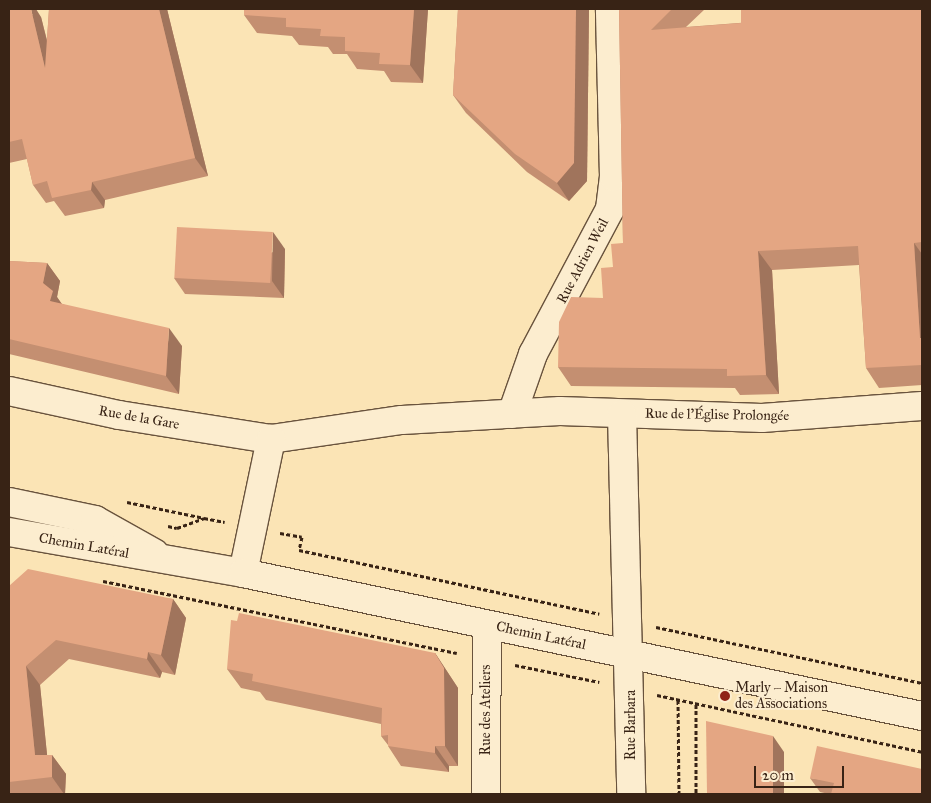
<!DOCTYPE html>
<meta charset="utf-8">
<style>
body{margin:0}
#map{position:relative;width:931px;height:803px;overflow:hidden;background:#fbe4b5;font-family:"IM FELL Great Primer",serif}
div>[style]{position:absolute}
[style*='--x']{left:calc(var(--x)*1px);top:calc(var(--y)*1px);width:calc(var(--w)*1px);rotate:calc(var(--a)*1deg)}
.path>*{height:3px;margin-top:-1.5px;transform-origin:0;background:repeating-linear-gradient(90deg,#382315 0 4px,transparent 0 6.5px)}
.roads{filter:drop-shadow(1px 0 #69533d) drop-shadow(-1px 0 #69533d) drop-shadow(0 1px #69533d) drop-shadow(0 -1px #69533d)}
.street>*{height:28px;margin:-14px;padding:0 14px;transform-origin:14px;border-radius:14px;background:#fcedcf}
.secondary>*{height:28px;margin:-14px;padding:0 14px;transform-origin:14px;border-radius:14px;background:#fcedcf}
.wall>*{inset:0;background:#c48f71}
.shaded-wall>*{inset:0;background:#a0745c}
.building>*{inset:0;background:#e4a683;transform-origin:0 0}
.dots>*{width:14px;height:14px;translate:-50% -50%;box-sizing:border-box;border:2px solid #fcedcf;border-radius:50%}
span{translate:-50% -50%;white-space:nowrap;text-align:center;line-height:1.15;-webkit-text-stroke:4px #fcedcf;paint-order:stroke}
.street-label{font-size:14px;color:#382315}
.poi-label{font-size:14px;color:#382315}
.left{translate:0 -50%;text-align:left}
.frame{position:absolute;inset:0;border:10px solid #382315;pointer-events:none}
.scale{position:absolute;left:754px;top:766px;width:90px;height:22px;box-sizing:border-box;border:2px solid #382315;border-top:0;padding-left:6px;font-size:15px;line-height:18px;white-space:nowrap;color:#382315;-webkit-text-stroke:4px #fcedcf;paint-order:stroke}
</style>
<div id="map">
<div class="path">
<div style="--x:127;--y:502;--w:79;--a:11.7"></div>
<div style="--x:168;--y:526;--w:9;--a:13"></div>
<div style="--x:177;--y:528;--w:29;--a:-20"></div>
<div style="--x:204;--y:518;--w:21;--a:11"></div>
<div style="--x:280;--y:533;--w:22;--a:10"></div>
<div style="--x:302;--y:537;--w:13;--a:103"></div>
<div style="--x:299;--y:550;--w:307;--a:12"></div>
<div style="--x:103;--y:581;--w:361;--a:11.5"></div>
<div style="--x:656;--y:627;--w:272;--a:11.9"></div>
<div style="--x:515;--y:665;--w:86;--a:11.4"></div>
<div style="--x:657;--y:695;--w:271;--a:12.1"></div>
<div style="--x:678;--y:700;--w:94;--a:89.4"></div>
<div style="--x:696;--y:704;--w:90;--a:90"></div>
</div>
<div class="roads">
<div class="street">
<div style="--x:9;--y:391;--w:113;--a:12.3"></div>
<div style="--x:119;--y:415;--w:154;--a:9"></div>
<div style="--x:271;--y:439;--w:132;--a:-8.3"></div>
<div style="--x:402;--y:420;--w:158;--a:-3.3"></div>
<div style="--x:560;--y:411;--w:202;--a:2"></div>
<div style="--x:762;--y:418;--w:160;--a:-4.3"></div>
<div style="--x:512;--y:414;--w:64;--a:-70.7"></div>
<div style="--x:533;--y:354;--w:164;--a:-62"></div>
<div style="--x:610;--y:209;--w:32;--a:-83"></div>
<div style="--x:614;--y:177;--w:168;--a:-91.4"></div>
<div style="--x:622;--y:414;--w:380;--a:88.6"></div>
<div style="--x:243;--y:573;--w:137;--a:-78.2"></div>
<div style="--x:486;--y:794;--w:169;--a:-89.7"></div>
</div>
<div class="secondary">
<div style="--x:9;--y:502;--w:88;--a:11.8"></div>
<div style="--x:95;--y:520;--w:68;--a:29.2"></div>
<div style="--x:9;--y:532;--w:238;--a:9.9"></div>
<div style="--x:243;--y:573;--w:694;--a:11.89"></div>
</div>
</div>
<div class="wall">
<div style="clip-path:polygon(9px 9px,41px 17px,47px 40px,49px 9px,167px 9px,208px 176px,105px 200px,104px 208px,65px 216px,54px 201px,46px 203px,33px 185px,27px 159px,9px 163px)"></div>
<div style="clip-path:polygon(428px 9px,423px 83px,391px 82px,384px 71px,357px 69px,347px 54px,333px 54px,328px 47px,299px 45px,292px 36px,257px 33px,244px 15px)"></div>
<div style="clip-path:polygon(458px 9px,589px 9px,587px 181px,569px 201px,527px 172px,466px 113px,453px 95px)"></div>
<div style="clip-path:polygon(619px 9px,705px 9px,686px 27px,922px 9px,922px 385px,879px 388px,866px 368px,859px 265px,772px 270px,779px 394px,740px 395px,735px 388px,571px 386px,558px 367px,603px 298px,613px 267px,623px 243px)"></div>
<div style="clip-path:polygon(285px 249px,284px 298px,185px 294px,174px 278px)"></div>
<div style="clip-path:polygon(9px 261px,47px 263px,60px 281px,57px 297px,62px 304px,182px 346px,179px 394px,9px 354px)"></div>
<div style="clip-path:polygon(9px 586px,173px 599px,186px 618px,175px 675px,162px 672px,160px 678px,69px 659px,40px 685px,47px 755px,52px 755px,66px 774px,65px 794px,9px 794px)"></div>
<div style="clip-path:polygon(435px 653px,458px 688px,458px 766px,449px 766px,449px 772px,401px 766px,388px 746px,388px 745px,381px 736px,381px 724px,266px 700px,260px 692px,241px 688px,227px 669px)"></div>
<div style="clip-path:polygon(810px 778px,922px 794px,829px 794px,820px 792px)"></div>
</div>
<div class="shaded-wall">
<div style="clip-path:polygon(31px 9px,36px 9px,41px 17px,58px 86px,45px 68px)"></div>
<div style="clip-path:polygon(159px 9px,167px 9px,208px 176px,195px 158px)"></div>
<div style="clip-path:polygon(414px 9px,428px 9px,423px 83px,410px 65px)"></div>
<div style="clip-path:polygon(576px 9px,589px 9px,587px 181px,569px 201px,557px 183px)"></div>
<div style="clip-path:polygon(92px 182px,105px 200px,104px 208px,91px 190px)"></div>
<div style="clip-path:polygon(273px 232px,285px 249px,284px 298px,272px 281px)"></div>
<div style="clip-path:polygon(914px 243px,922px 254px,922px 341px,920px 338px)"></div>
<div style="clip-path:polygon(758px 251px,772px 270px,779px 394px,766px 375px)"></div>
<div style="clip-path:polygon(47px 263px,60px 281px,57px 297px,65px 309px,50px 301px,43px 283px)"></div>
<div style="clip-path:polygon(169px 328px,182px 346px,179px 394px,166px 376px)"></div>
<div style="clip-path:polygon(173px 599px,186px 618px,175px 675px,161px 655px)"></div>
<div style="clip-path:polygon(148px 652px,162px 672px,160px 678px,147px 659px)"></div>
<div style="clip-path:polygon(435px 653px,458px 688px,458px 766px,445px 746px)"></div>
<div style="clip-path:polygon(26px 666px,40px 685px,49px 774px,35px 755px)"></div>
<div style="clip-path:polygon(773px 736px,784px 752px,784px 794px,773px 794px)"></div>
<div style="clip-path:polygon(435px 746px,449px 766px,449px 772px,435px 753px)"></div>
<div style="clip-path:polygon(52px 755px,66px 774px,65px 794px,64px 794px,52px 777px)"></div>
</div>
<div class="building">
<div style="clip-path:polygon(9px 9px,31px 9px,45px 68px,49px 9px,159px 9px,195px 158px,92px 182px,91px 190px,52px 198px,47px 181px,33px 185px,22px 139px,9px 142px)"></div>
<div style="clip-path:polygon(244px 9px,414px 9px,410px 65px,379px 64px,380px 53px,345px 51px,345px 37px,320px 36px,321px 29px,286px 27px,286px 18px,244px 15px)"></div>
<div style="clip-path:polygon(458px 9px,576px 9px,574px 163px,557px 183px,515px 154px,453px 95px)"></div>
<div style="clip-path:polygon(619px 9px,672px 9px,651px 30px,741px 23px,741px 9px,922px 9px,922px 242px,914px 243px,920px 338px,922px 338px,922px 365px,866px 368px,858px 246px,758px 251px,766px 375px,727px 376px,727px 369px,558px 367px,559px 322px,571px 297px,603px 298px,601px 268px,613px 267px,611px 244px,623px 243px)"></div>
<div style="left:177px;top:227px;width:96px;height:51px;rotate:3deg"></div>
<div style="clip-path:polygon(9px 261px,47px 263px,43px 283px,53px 291px,50px 301px,169px 328px,166px 376px,9px 339px)"></div>
<div style="clip-path:polygon(28px 569px,173px 599px,161px 655px,148px 652px,147px 659px,56px 640px,26px 666px,35px 755px,52px 755px,52px 777px,9px 782px,9px 586px)"></div>
<div style="clip-path:polygon(239px 613px,435px 653px,444px 668px,445px 746px,435px 746px,435px 753px,388px 746px,388px 735px,381px 736px,382px 708px,252px 681px,253px 674px,227px 669px,231px 620px,237px 621px)"></div>
<div style="clip-path:polygon(706px 721px,773px 736px,773px 794px,707px 794px)"></div>
<div style="clip-path:polygon(817px 746px,922px 769px,922px 794px,831px 794px,834px 783px,810px 778px)"></div>
</div>
<div class="dots">
<div style="left:725px;top:696px;background:#8f2418"></div>
</div>
<div class="street-label">
<span style="left:583px;top:261px;rotate:-62deg">Rue Adrien Weil</span>
<span style="left:717px;top:415px;rotate:1deg">Rue de l'Église Prolongée</span>
<span style="left:139px;top:418px;rotate:10deg">Rue de la Gare</span>
<span style="left:84px;top:546px;rotate:10deg">Chemin Latéral</span>
<span style="left:541px;top:636px;rotate:12deg">Chemin Latéral</span>
<span style="left:486px;top:710px;rotate:-90deg">Rue des Ateliers</span>
<span style="left:631px;top:725px;rotate:-90deg">Rue Barbara</span>
</div>
<div class="poi-label">
<span class="left" style="left:735px;top:696px">Marly – Maison<br>des Associations</span>
</div>
<div class="frame"></div>
<div class="scale">20 m</div>
</div>
